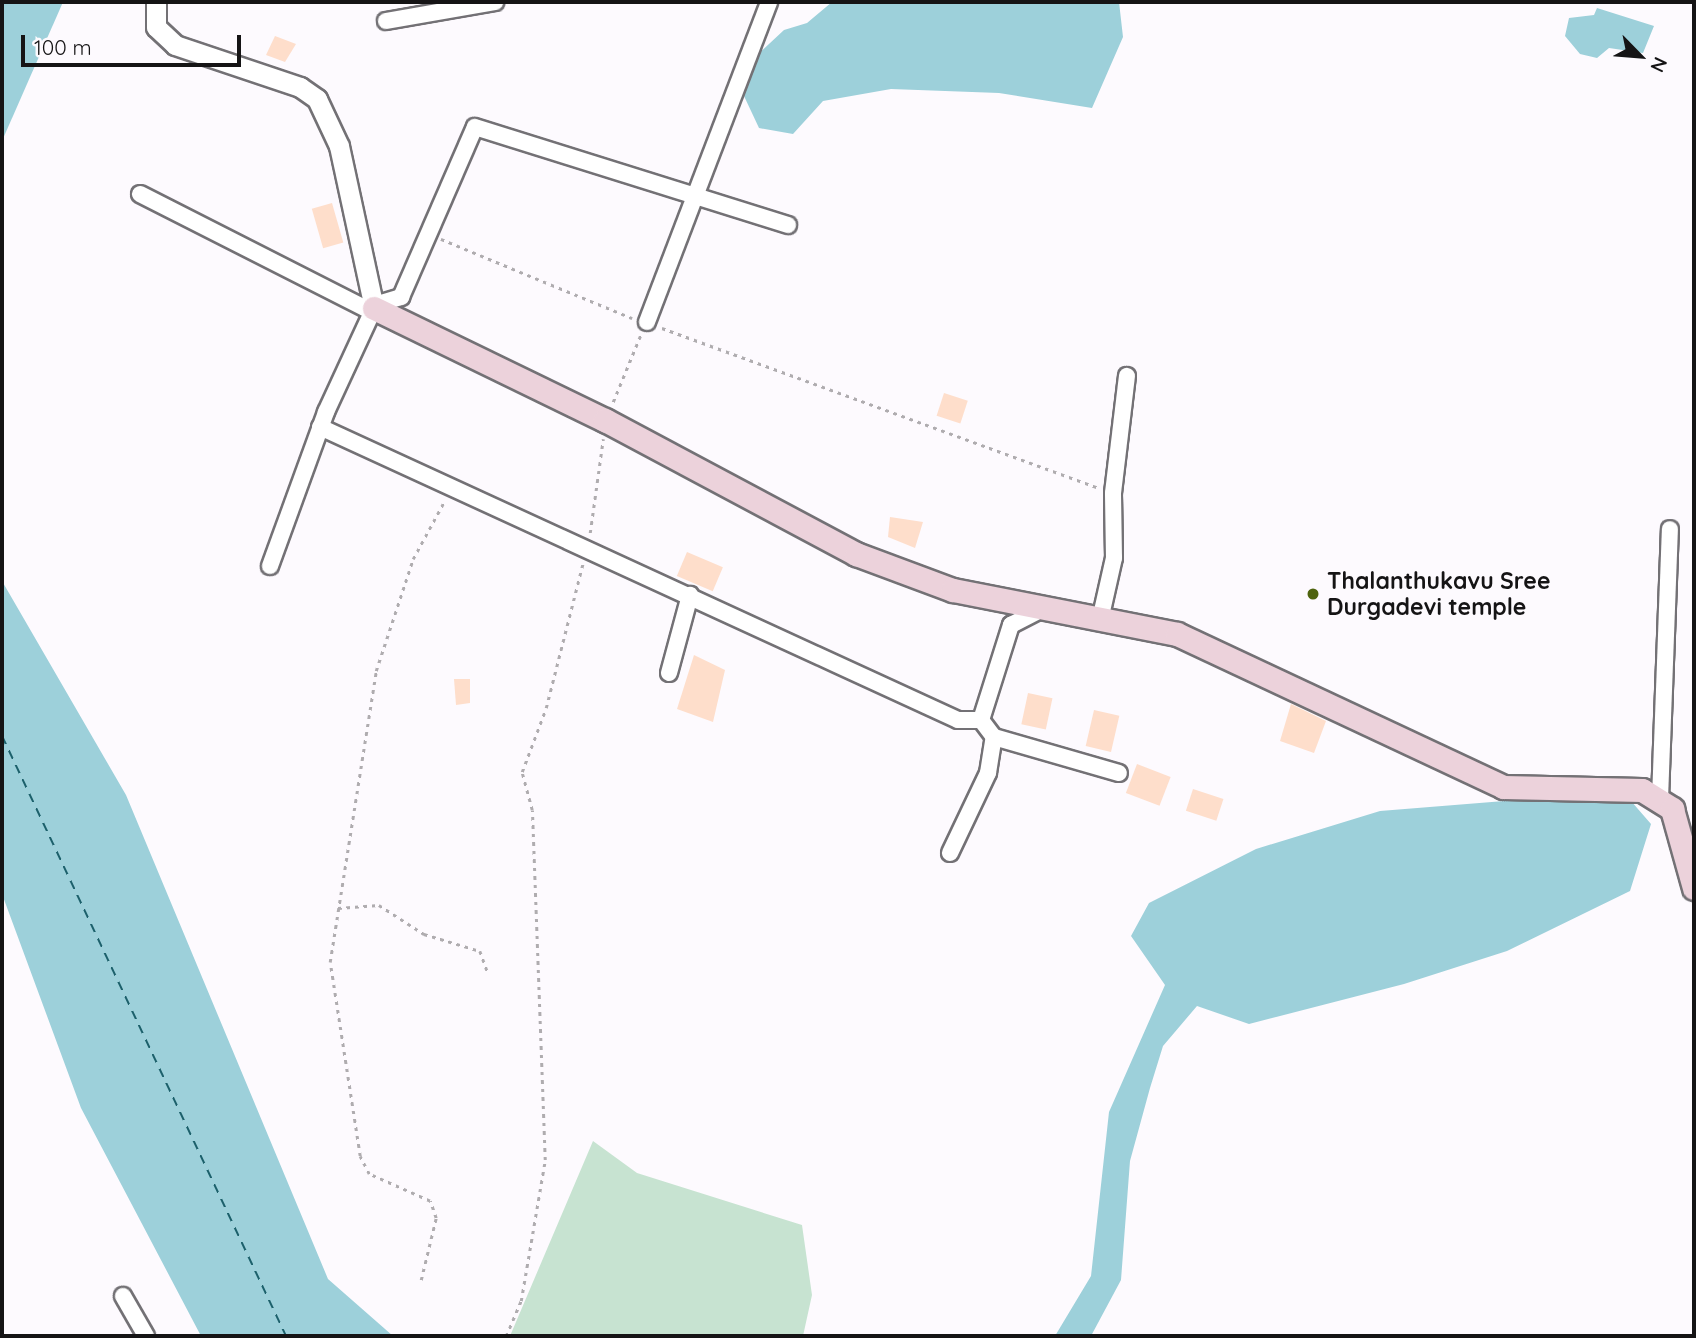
<!DOCTYPE html>
<style>
body{margin:0}
#map{position:relative;width:1696px;height:1338px;overflow:hidden;background:#fdfafe;font-family:Quicksand,sans-serif}
div>[style]{position:absolute}
[style*='--x']{left:calc(var(--x)*1px);top:calc(var(--y)*1px);width:calc(var(--w)*1px);rotate:calc(var(--a)*1deg)}
.green>*{inset:0;background:#c7e3d1}
.water>*{inset:0;background:#9dd0da}
.ferry>*{height:2px;margin-top:-1px;transform-origin:0;background:repeating-linear-gradient(90deg,#1c606b 0 9px,transparent 0 16px)}
.building>*{inset:0;background:#fedecb;transform-origin:0 0}
.path>*{height:2.5px;margin-top:-1.25px;transform-origin:0;background:repeating-linear-gradient(90deg,#afacaf 0 3.5px,transparent 0 8.5px)}
.roads{filter:drop-shadow(2px 0 #737175) drop-shadow(-2px 0 #737175) drop-shadow(0 2px #737175) drop-shadow(0 -2px #737175)}
.minor>*{height:16px;margin:-8px;padding:0 8px;transform-origin:8px;border-radius:8px;background:#fff}
.tertiary>*{height:19px;margin:-9.5px;padding:0 9.5px;transform-origin:9.5px;border-radius:9.5px;background:#fff}
.secondary>*{height:23px;margin:-11.5px;padding:0 11.5px;transform-origin:11.5px;border-radius:11.5px;background:#ecd2db}
.dots>*{width:19px;height:19px;translate:-50% -50%;box-sizing:border-box;border:4px solid #fdfafe;border-radius:50%}
span{translate:-50% -50%;white-space:nowrap;text-align:center;line-height:1.15;-webkit-text-stroke:6px #fdfafe;paint-order:stroke}
.poi-label{font-size:23px;color:#151415;font-weight:700}
.left{translate:0 -50%;text-align:left}
.frame{position:absolute;inset:0;border:4px solid #151415;pointer-events:none}
.north{position:absolute;left:1605px;top:21px;width:70px;height:70px;-webkit-text-stroke:5px #fdfafe;paint-order:stroke;rotate:115deg;font-size:19px;font-weight:700;line-height:28px;text-align:center;color:#151415}
.north::after{content:'';display:block;margin:auto;width:24px;height:32px;background:#151415;clip-path:polygon(50% 0,100% 100%,50% 72%,0 100%)}
.scale{position:absolute;left:21px;top:35px;width:220px;height:32px;box-sizing:border-box;border:4px solid #151415;border-top:0;padding-left:9px;font-size:21px;line-height:24px;white-space:nowrap;color:#151415;-webkit-text-stroke:5px #fdfafe;paint-order:stroke}
</style>
<div id="map">
<div class="green">
<div style="clip-path:polygon(593px 1141px,637px 1173px,802px 1225px,812px 1295px,803px 1336px,510px 1336px)"></div>
</div>
<div class="water">
<div style="clip-path:polygon(2px 2px,63px 2px,2px 141px)"></div>
<div style="clip-path:polygon(832px 2px,1119px 2px,1123px 37px,1092px 108px,999px 93px,891px 89px,823px 101px,793px 134px,759px 128px,744px 96px,756px 56px,784px 30px,807px 23px)"></div>
<div style="clip-path:polygon(1597px 8px,1654px 26px,1643px 53px,1609px 48px,1597px 58px,1580px 54px,1565px 36px,1569px 18px,1594px 15px)"></div>
<div style="clip-path:polygon(2px 581px,126px 795px,328px 1279px,393px 1336px,201px 1336px,81px 1108px,2px 894px)"></div>
<div style="clip-path:polygon(1541px 798px,1631px 801px,1651px 824px,1630px 891px,1507px 951px,1404px 984px,1249px 1024px,1197px 1006px,1163px 1046px,1150px 1088px,1130px 1161px,1121px 1280px,1091px 1336px,1055px 1336px,1091px 1276px,1109px 1112px,1165px 985px,1131px 936px,1149px 903px,1256px 849px,1380px 811px)"></div>
</div>
<div class="ferry">
<div style="--x:2;--y:736;--w:664;--a:64.67"></div>
</div>
<div class="building">
<div style="clip-path:polygon(275px 36px,296px 44px,285px 62px,266px 55px)"></div>
<div style="left:332px;top:203px;width:41px;height:21px;rotate:74deg"></div>
<div style="left:944px;top:393px;width:25px;height:24px;rotate:18deg"></div>
<div style="clip-path:polygon(890px 517px,923px 522px,915px 548px,888px 537px)"></div>
<div style="left:687px;top:552px;width:39px;height:26px;rotate:23deg"></div>
<div style="clip-path:polygon(694px 655px,725px 670px,713px 722px,677px 709px)"></div>
<div style="clip-path:polygon(454px 679px,470px 679px,470px 703px,456px 705px)"></div>
<div style="left:1028px;top:693px;width:25px;height:32px;rotate:12deg"></div>
<div style="clip-path:polygon(1291px 704px,1326px 721px,1314px 753px,1280px 741px)"></div>
<div style="left:1094px;top:710px;width:26px;height:37px;rotate:13deg"></div>
<div style="left:1137px;top:764px;width:36px;height:31px;rotate:21deg"></div>
<div style="left:1193px;top:789px;width:32px;height:23px;rotate:18deg"></div>
</div>
<div class="path">
<div style="--x:441;--y:239;--w:207;--a:22.5"></div>
<div style="--x:662;--y:328;--w:465;--a:20.1"></div>
<div style="--x:613;--y:402;--w:74;--a:-67.6"></div>
<div style="--x:590;--y:533;--w:95;--a:-82.1"></div>
<div style="--x:338;--y:908;--w:41;--a:-4.2"></div>
<div style="--x:379;--y:905;--w:54;--a:32.8"></div>
<div style="--x:424;--y:934;--w:59;--a:16.9"></div>
<div style="--x:480;--y:951;--w:23;--a:70"></div>
<div style="--x:421;--y:1280;--w:64;--a:-76.4"></div>
<div style="--x:436;--y:1218;--w:18;--a:-109"></div>
<div style="--x:430;--y:1201;--w:67;--a:-156.1"></div>
<div style="--x:369;--y:1174;--w:20;--a:-117"></div>
<div style="--x:360;--y:1156;--w:196;--a:-98.8"></div>
<div style="--x:330;--y:962;--w:295;--a:-81"></div>
<div style="--x:376;--y:671;--w:118;--a:-71.7"></div>
<div style="--x:413;--y:559;--w:65;--a:-61.5"></div>
<div style="--x:506;--y:1336;--w:38;--a:-67"></div>
<div style="--x:521;--y:1301;--w:143;--a:-80.3"></div>
<div style="--x:545;--y:1160;--w:350;--a:-92.1"></div>
<div style="--x:532;--y:810;--w:39;--a:-105"></div>
<div style="--x:522;--y:772;--w:68;--a:-69.4"></div>
<div style="--x:546;--y:708;--w:150;--a:-75.7"></div>
</div>
<div class="roads">
<div class="minor">
<div style="--x:386;--y:21;--w:111;--a:-9.9"></div>
<div style="--x:140;--y:194;--w:252;--a:26.9"></div>
<div style="--x:365;--y:308;--w:38;--a:-17"></div>
<div style="--x:401;--y:297;--w:185;--a:-66.5"></div>
<div style="--x:475;--y:127;--w:328;--a:17.4"></div>
<div style="--x:647;--y:322;--w:342;--a:-69.1"></div>
<div style="--x:320;--y:427;--w:702;--a:24.67"></div>
<div style="--x:958;--y:720;--w:23;--a:0"></div>
<div style="--x:981;--y:720;--w:100;--a:-72.5"></div>
<div style="--x:1011;--y:625;--w:37;--a:-27"></div>
<div style="--x:270;--y:566;--w:164;--a:-70"></div>
<div style="--x:326;--y:412;--w:115;--a:-65.2"></div>
<div style="--x:1100;--y:620;--w:64;--a:-77.3"></div>
<div style="--x:1114;--y:558;--w:65;--a:-90.9"></div>
<div style="--x:1113;--y:493;--w:118;--a:-83.2"></div>
<div style="--x:669;--y:673;--w:81;--a:-74.9"></div>
<div style="--x:981;--y:720;--w:21;--a:53"></div>
<div style="--x:994;--y:737;--w:130;--a:16.1"></div>
<div style="--x:1660;--y:799;--w:270;--a:-87.9"></div>
<div style="--x:950;--y:853;--w:89;--a:-64.6"></div>
<div style="--x:988;--y:773;--w:36;--a:-81"></div>
<div style="--x:123;--y:1296;--w:46;--a:60.1"></div>
</div>
<div class="tertiary">
<div style="--x:156;--y:2;--w:25;--a:90"></div>
<div style="--x:156;--y:27;--w:26;--a:43"></div>
<div style="--x:175;--y:45;--w:132;--a:18.6"></div>
<div style="--x:300;--y:87;--w:21;--a:35"></div>
<div style="--x:317;--y:99;--w:52;--a:64.9"></div>
<div style="--x:339;--y:146;--w:166;--a:77.8"></div>
</div>
<div class="secondary">
<div style="--x:374;--y:308;--w:257;--a:25.9"></div>
<div style="--x:605;--y:420;--w:285;--a:28.1"></div>
<div style="--x:856;--y:554;--w:103;--a:20.4"></div>
<div style="--x:953;--y:590;--w:228;--a:11.1"></div>
<div style="--x:1177;--y:634;--w:360;--a:25.1"></div>
<div style="--x:1503;--y:787;--w:139;--a:1.2"></div>
<div style="--x:1642;--y:790;--w:36;--a:32"></div>
<div style="--x:1672;--y:809;--w:82;--a:74.4"></div>
</div>
</div>
<div class="dots">
<div style="left:1313px;top:594px;background:#4e630e"></div>
</div>
<div class="poi-label">
<span class="left" style="left:1327px;top:594px">Thalanthukavu Sree<br>Durgadevi temple</span>
</div>
<div class="frame"></div>
<div class="north">N</div>
<div class="scale">100 m</div>
</div>
